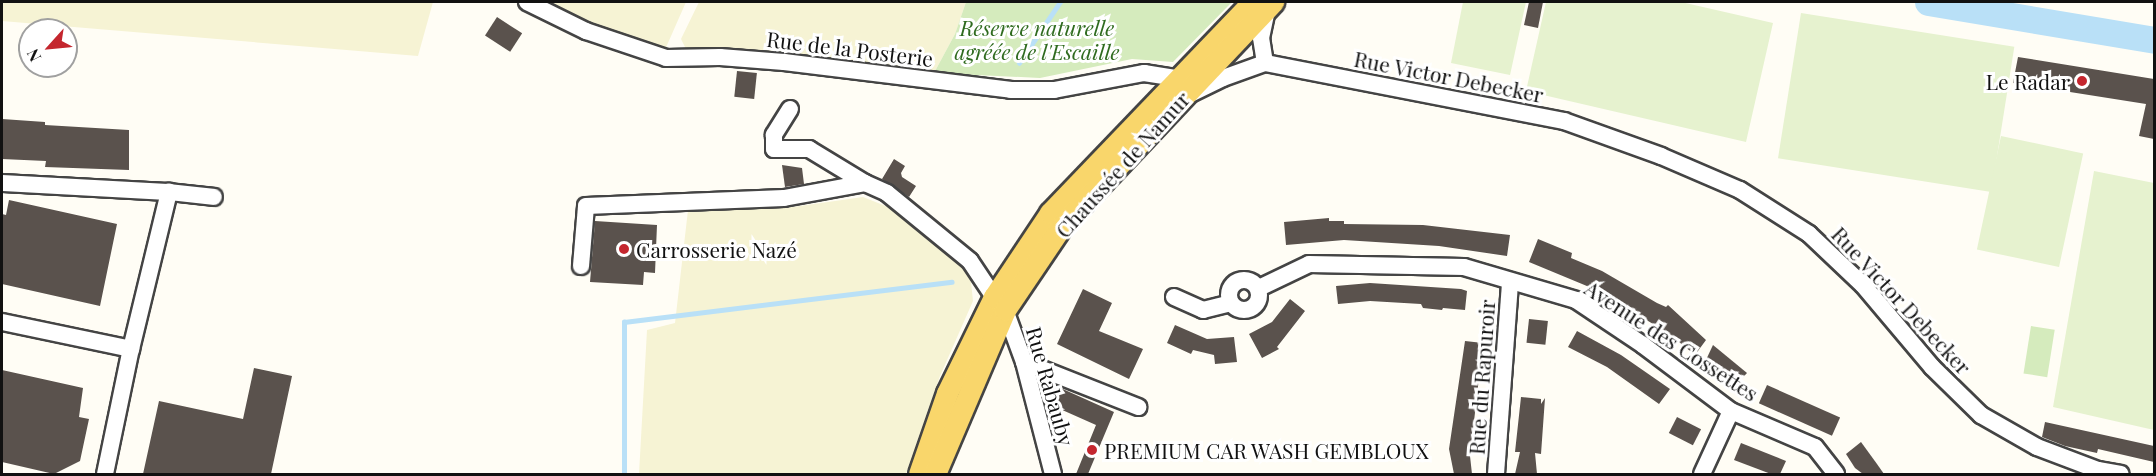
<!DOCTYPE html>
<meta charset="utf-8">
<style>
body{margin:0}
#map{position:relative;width:2156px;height:476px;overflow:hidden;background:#fffdf5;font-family:"Playfair Display",serif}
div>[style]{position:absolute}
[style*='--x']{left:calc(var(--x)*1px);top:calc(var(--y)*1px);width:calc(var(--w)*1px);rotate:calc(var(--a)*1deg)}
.farmland>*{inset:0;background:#f6f3d4}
.green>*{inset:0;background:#d5ebbd;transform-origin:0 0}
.pitch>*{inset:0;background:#e6f2cf;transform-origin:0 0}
.stream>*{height:4.5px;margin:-2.25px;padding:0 2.25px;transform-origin:2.25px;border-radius:2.25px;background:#b9e0f7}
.river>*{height:27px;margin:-13.5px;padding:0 13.5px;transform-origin:13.5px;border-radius:13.5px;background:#b9e0f7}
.building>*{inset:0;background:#5a524d;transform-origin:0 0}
.roads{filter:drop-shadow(2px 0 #444) drop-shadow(-2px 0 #444) drop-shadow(0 2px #444) drop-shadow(0 -2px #444)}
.minor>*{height:16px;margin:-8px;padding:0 8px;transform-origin:8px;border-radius:8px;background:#fff}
.minor>.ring{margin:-8px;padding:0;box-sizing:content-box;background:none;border:16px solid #fff;border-radius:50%}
.major>*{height:21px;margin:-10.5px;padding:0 10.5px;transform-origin:10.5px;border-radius:10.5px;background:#f9d66b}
.dots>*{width:16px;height:16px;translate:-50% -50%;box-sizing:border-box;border:3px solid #fff;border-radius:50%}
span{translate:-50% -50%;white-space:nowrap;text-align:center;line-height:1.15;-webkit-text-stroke:6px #fff;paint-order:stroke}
.park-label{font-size:21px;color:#2f6b1f;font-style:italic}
.street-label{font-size:21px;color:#111}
.poi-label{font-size:21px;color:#111}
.right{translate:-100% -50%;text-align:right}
.left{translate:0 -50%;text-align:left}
.frame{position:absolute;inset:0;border:3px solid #111;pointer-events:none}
.north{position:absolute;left:18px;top:18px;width:60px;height:60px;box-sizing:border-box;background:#fff;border:2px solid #a0a0a0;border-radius:50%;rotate:243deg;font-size:16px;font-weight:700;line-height:24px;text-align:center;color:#111}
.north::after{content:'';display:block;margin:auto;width:21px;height:27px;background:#c4262e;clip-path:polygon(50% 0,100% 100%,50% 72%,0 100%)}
</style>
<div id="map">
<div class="farmland">
<div style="clip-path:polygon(2px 2px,433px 2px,418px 56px,2px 21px)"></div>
<div style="clip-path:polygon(545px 2px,686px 2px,664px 52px,608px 34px)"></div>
<div style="clip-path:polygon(699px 2px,966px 2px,955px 34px,934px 73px,770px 51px,687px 51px,681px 39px)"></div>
<div style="clip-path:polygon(863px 197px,893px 209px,962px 266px,971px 282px,973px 301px,940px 376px,906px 474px,639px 474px,647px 330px,675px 323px,688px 210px,793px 207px)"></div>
</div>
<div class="green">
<div style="clip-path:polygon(966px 2px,1232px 2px,1173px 62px,1132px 59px,1040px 78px,934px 73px,955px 34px)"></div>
<div style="left:2031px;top:326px;width:24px;height:48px;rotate:9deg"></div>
</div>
<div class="pitch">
<div style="clip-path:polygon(1463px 2px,1526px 2px,1510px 75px,1451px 63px)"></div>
<div style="clip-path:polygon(1546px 2px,1681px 2px,1773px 23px,1746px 142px,1526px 91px)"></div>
<div style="left:1801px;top:13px;width:216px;height:147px;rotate:9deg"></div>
<div style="left:2001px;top:136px;width:84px;height:116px;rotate:12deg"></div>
<div style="clip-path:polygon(2094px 171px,2154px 183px,2154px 430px,2053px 407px)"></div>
</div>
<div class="stream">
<div style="--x:1019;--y:63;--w:73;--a:-56.1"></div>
<div style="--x:624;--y:474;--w:152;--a:-90"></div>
<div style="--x:624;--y:322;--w:330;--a:-7"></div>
</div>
<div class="river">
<div style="--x:1928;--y:2;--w:229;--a:9.5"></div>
</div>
<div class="building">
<div style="clip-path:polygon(1529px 2px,1543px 2px,1538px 28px,1524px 25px)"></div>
<div style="left:497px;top:17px;width:30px;height:22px;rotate:33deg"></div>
<div style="clip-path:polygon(2018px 57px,2154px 79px,2154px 139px,2139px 136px,2146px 104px,2013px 83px)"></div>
<div style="left:737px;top:71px;width:20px;height:26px;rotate:6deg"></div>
<div style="clip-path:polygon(2px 119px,45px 122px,45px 125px,129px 130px,129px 170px,45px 167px,46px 161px,2px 159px)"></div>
<div style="clip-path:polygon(894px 159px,905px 166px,901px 173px,902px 177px,916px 186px,909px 197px,882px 179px)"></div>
<div style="clip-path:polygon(782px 165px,802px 168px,804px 184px,785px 187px)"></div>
<div style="clip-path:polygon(9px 200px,117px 224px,100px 306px,2px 284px,2px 214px,6px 215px)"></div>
<div style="clip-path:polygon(1329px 218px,1329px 221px,1344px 221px,1344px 224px,1423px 225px,1510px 235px,1507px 256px,1439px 246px,1344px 240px,1286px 245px,1284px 222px)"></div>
<div style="clip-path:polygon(595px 221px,657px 225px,655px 273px,644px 272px,643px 285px,590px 282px)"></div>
<div style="clip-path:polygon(1538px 239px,1572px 253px,1571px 258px,1602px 271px,1657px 303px,1666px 307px,1668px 305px,1706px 340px,1695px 355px,1668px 333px,1610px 298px,1611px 296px,1529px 262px)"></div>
<div style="clip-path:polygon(1370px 283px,1461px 289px,1467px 291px,1465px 310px,1443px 308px,1442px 310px,1423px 308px,1421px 304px,1370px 301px,1338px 304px,1336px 286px)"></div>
<div style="clip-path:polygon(1083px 289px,1112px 303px,1099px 331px,1143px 349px,1129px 379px,1057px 344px)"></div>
<div style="clip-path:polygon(1290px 299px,1305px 311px,1277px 347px,1279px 349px,1262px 358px,1249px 334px,1272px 322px)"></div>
<div style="left:1529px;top:319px;width:19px;height:24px;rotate:6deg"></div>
<div style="clip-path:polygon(1175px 325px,1207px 339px,1234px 337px,1237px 362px,1215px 364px,1214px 355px,1193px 350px,1191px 354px,1167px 343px)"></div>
<div style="clip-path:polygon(1577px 331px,1621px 355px,1670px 389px,1659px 404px,1607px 367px,1568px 347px)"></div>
<div style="clip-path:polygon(1465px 341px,1483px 343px,1470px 456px,1472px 474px,1454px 474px,1449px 449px)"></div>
<div style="clip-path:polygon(1713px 345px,1747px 373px,1734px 387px,1705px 362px)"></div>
<div style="clip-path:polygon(254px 368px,292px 376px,271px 474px,143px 474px,159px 401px,243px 419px)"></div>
<div style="clip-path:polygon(2px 370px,83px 388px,79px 417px,89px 419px,80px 461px,54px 474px,2px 462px)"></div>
<div style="left:1767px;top:385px;width:80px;height:20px;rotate:24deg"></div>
<div style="clip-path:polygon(1056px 386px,1114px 412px,1088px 474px,1076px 474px,1096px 425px,1060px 409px,1062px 406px,1050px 400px)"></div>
<div style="clip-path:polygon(1521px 397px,1541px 399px,1541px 404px,1545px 398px,1541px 454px,1535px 453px,1537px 474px,1515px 474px,1520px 452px,1515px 452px)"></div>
<div style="left:1677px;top:417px;width:27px;height:18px;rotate:27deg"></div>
<div style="clip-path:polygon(2045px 422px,2154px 446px,2154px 462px,2098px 449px,2097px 453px,2065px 446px,2042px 437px)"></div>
<div style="clip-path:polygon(1861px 442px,1877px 464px,1884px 474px,1863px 474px,1855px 468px,1846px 454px)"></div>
<div style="clip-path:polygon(1741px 443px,1786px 461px,1780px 474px,1771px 474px,1734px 460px)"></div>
</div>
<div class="roads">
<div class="minor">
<div style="--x:527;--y:2;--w:66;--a:26.2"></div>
<div style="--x:586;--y:31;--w:84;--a:18.6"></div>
<div style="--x:666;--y:58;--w:54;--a:-1.1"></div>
<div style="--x:720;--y:57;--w:64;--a:4.5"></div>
<div style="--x:784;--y:62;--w:229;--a:7"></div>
<div style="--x:1011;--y:90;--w:43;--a:0"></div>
<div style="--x:1054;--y:90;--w:92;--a:-10.7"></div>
<div style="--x:1144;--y:73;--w:33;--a:9"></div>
<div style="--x:1265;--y:63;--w:25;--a:-99"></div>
<div style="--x:1261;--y:38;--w:33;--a:-78"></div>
<div style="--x:1186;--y:96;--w:41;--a:-25.9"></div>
<div style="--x:1223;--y:78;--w:45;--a:-19.7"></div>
<div style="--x:1265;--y:63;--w:305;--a:11"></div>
<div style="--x:1564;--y:121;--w:103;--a:19.8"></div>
<div style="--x:1661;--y:156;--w:86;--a:23.3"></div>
<div style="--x:1740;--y:190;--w:82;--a:32.5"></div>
<div style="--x:1809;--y:234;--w:74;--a:43.4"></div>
<div style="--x:1863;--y:285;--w:107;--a:49.9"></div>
<div style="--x:1932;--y:367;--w:69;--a:44.4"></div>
<div style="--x:1981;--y:415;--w:64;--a:29.7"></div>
<div style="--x:2037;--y:447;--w:65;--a:20.7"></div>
<div style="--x:2098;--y:470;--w:23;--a:10"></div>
<div style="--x:790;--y:109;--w:31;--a:122"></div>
<div style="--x:774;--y:135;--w:14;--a:90"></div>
<div style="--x:774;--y:149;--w:35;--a:0"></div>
<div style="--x:809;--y:149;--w:66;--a:31.3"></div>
<div style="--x:865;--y:183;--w:24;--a:24"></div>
<div style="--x:887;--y:193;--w:107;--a:39.3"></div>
<div style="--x:970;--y:261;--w:43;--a:56.3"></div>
<div style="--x:2;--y:183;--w:167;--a:3.1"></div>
<div style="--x:581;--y:266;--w:60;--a:-85.2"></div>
<div style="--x:586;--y:206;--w:198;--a:-2.3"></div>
<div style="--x:784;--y:198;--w:82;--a:-10.5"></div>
<div class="ring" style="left:1229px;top:280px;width:14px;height:14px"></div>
<div style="--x:1259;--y:288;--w:55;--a:-25.6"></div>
<div style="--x:1309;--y:264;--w:155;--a:1.1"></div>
<div style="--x:1464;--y:267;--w:117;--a:16.4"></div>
<div style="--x:1576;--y:300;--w:81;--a:33.9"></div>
<div style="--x:1643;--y:345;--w:110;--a:36.9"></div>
<div style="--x:1731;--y:411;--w:91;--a:23.2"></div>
<div style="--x:1815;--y:447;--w:34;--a:52"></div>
<div style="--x:1174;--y:297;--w:32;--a:24"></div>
<div style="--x:1203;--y:310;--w:29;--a:-14"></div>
<div style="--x:1005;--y:310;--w:55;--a:69.9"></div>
<div style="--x:1024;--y:362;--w:116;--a:75.5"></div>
<div style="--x:2;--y:322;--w:132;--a:11.8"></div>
<div style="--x:1024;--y:362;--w:123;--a:21.5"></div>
<div style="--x:105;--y:474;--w:128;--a:-78.3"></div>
<div style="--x:131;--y:349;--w:162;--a:-76.4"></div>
<div style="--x:169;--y:192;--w:45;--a:6.3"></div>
<div style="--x:1496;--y:474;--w:193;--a:-85.8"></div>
<div style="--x:1702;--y:474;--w:69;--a:-65.3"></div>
</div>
<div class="major">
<div style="--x:919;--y:474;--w:86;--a:-70.9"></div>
<div style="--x:947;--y:393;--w:107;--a:-63.9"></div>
<div style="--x:994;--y:297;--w:101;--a:-56.3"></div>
<div style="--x:1050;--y:213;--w:292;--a:-46.2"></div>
<div style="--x:935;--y:474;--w:178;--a:-66.9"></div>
<div style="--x:1005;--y:310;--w:104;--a:-56"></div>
<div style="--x:1063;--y:224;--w:306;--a:-46.6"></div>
</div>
</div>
<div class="dots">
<div style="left:2082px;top:81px;background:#c4262e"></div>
<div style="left:624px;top:249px;background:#c4262e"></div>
<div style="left:1092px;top:450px;background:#c4262e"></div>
</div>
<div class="park-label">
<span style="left:1037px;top:39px">Réserve naturelle<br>agréée de l'Escaille</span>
</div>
<div class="street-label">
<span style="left:850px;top:48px;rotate:7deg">Rue de la Posterie</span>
<span style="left:1449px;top:76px;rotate:11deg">Rue Victor Debecker</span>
<span style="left:1122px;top:164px;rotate:-48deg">Chaussée de Namur</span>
<span style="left:1902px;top:300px;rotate:47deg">Rue Victor Debecker</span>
<span style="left:1672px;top:340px;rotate:33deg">Avenue des Cossettes</span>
<span style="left:1481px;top:377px;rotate:-86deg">Rue du Rapuroir</span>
<span style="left:1051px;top:386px;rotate:74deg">Rue Rabauby</span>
</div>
<div class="poi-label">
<span class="right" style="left:2070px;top:81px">Le Radar</span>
<span class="left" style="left:636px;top:249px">Carrosserie Nazé</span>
<span class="left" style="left:1104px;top:450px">PREMIUM CAR WASH GEMBLOUX</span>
</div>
<div class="frame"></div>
<div class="north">N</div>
</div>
